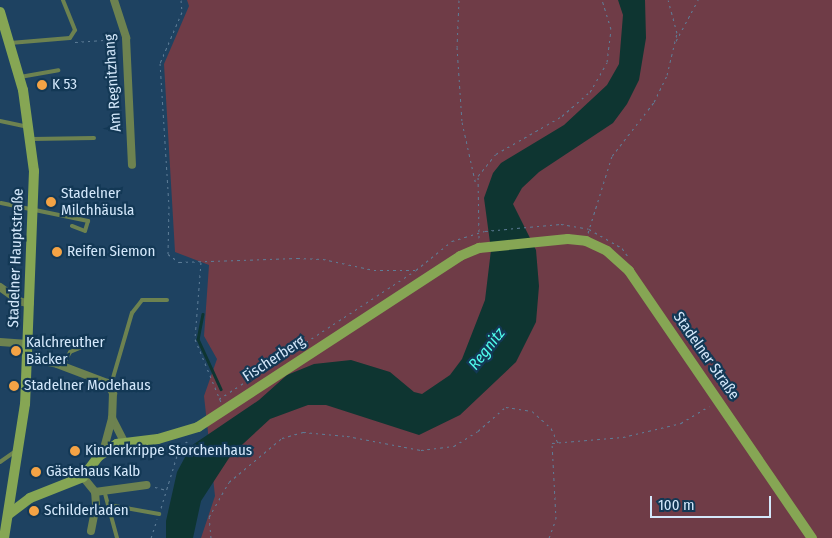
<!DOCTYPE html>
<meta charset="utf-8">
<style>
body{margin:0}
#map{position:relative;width:832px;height:538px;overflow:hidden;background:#1e4261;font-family:"Fira Sans Condensed",sans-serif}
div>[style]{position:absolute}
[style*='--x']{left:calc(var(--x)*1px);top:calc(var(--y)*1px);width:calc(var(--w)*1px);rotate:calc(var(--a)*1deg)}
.green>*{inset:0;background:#6f3c47}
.water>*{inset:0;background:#0e3531}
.stream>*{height:2.5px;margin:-1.25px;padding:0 1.25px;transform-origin:1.25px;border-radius:1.25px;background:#0e3531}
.path>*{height:1px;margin-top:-0.5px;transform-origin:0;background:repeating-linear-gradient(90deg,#5e7d97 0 2.5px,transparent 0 6.5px)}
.service>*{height:4px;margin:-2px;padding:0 2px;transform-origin:2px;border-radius:2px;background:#6d8250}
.minor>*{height:8px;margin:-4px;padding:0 4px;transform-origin:4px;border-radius:4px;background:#6d8250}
.secondary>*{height:10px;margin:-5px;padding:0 5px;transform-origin:5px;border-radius:5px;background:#86a654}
.dots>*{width:14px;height:14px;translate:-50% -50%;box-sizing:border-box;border:2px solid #133855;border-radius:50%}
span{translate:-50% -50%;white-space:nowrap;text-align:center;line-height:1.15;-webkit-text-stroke:4.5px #133855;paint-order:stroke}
.street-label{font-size:15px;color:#d4e8fb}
.poi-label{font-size:15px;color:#d4e8fb}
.left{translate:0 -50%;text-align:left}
.water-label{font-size:16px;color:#4ffbec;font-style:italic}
.scale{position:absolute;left:650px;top:496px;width:121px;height:22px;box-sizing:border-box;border:2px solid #d4e8fb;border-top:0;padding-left:6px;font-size:15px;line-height:18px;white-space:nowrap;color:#d4e8fb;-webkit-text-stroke:4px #133855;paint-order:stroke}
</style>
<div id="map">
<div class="green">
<div style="clip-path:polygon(187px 0,832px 0,832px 538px,201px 538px,215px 496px,204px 396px,217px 359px,204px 336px,209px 265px,175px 252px,164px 64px,189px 6px)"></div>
</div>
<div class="water">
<div style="clip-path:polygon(618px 0,645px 0,646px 38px,639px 80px,627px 104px,613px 123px,539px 172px,522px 188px,513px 204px,536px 250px,539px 286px,536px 322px,516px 362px,460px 415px,419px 435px,326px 405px,308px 405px,270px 419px,231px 455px,201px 501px,193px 538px,166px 538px,166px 521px,177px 472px,191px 446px,259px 400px,287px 375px,314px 364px,351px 360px,390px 372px,414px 392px,422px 394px,450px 375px,462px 359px,485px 300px,491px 250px,484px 198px,493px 173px,501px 163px,564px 125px,607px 85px,619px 64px,623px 15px)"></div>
</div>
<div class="stream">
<div style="--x:203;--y:314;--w:25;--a:101"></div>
<div style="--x:198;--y:339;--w:55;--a:65.3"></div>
</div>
<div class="path">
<div style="--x:181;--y:0;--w:12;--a:85"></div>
<div style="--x:182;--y:12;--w:56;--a:113.3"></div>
<div style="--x:160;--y:63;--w:143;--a:86.4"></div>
<div style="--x:169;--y:206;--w:48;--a:91.2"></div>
<div style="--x:168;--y:254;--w:14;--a:36"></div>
<div style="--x:179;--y:262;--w:118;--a:-1.9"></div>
<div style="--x:297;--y:258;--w:26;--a:2"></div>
<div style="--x:323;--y:259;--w:52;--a:12.2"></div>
<div style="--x:374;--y:270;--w:45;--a:0"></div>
<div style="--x:459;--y:0;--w:47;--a:92.4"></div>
<div style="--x:457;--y:47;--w:75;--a:86.2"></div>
<div style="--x:462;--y:122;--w:65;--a:77.5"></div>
<div style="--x:676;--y:41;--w:47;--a:-61.8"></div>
<div style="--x:75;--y:42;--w:43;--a:-4"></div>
<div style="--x:588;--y:233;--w:81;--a:-72.7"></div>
<div style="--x:612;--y:156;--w:68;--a:-52.1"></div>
<div style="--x:654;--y:102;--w:30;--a:-64"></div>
<div style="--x:667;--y:75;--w:43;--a:-76.6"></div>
<div style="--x:677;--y:33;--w:34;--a:-105"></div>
<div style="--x:479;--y:238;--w:62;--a:-90.9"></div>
<div style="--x:478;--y:176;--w:28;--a:-51"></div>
<div style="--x:496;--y:154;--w:76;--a:-29.9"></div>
<div style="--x:562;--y:116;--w:37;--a:-41"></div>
<div style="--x:590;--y:92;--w:34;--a:-60"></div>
<div style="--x:607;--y:62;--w:33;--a:-83"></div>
<div style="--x:611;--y:29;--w:30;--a:-107"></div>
<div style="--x:201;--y:262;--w:77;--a:94.5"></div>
<div style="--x:195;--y:339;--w:68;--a:67.6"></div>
<div style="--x:219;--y:399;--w:235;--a:-33.2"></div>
<div style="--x:416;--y:270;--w:46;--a:-38.9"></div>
<div style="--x:452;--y:241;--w:34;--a:-17"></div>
<div style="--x:485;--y:231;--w:76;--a:-5.3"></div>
<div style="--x:561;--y:224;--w:28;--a:10"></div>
<div style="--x:589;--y:229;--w:38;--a:30"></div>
<div style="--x:622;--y:248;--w:12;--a:55"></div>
<div style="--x:155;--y:487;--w:11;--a:15"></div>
<div style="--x:161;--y:508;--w:65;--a:-73"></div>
<div style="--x:180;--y:446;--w:13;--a:-32"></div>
<div style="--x:151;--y:538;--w:20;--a:-72"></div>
<div style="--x:211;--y:538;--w:21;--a:-95"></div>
<div style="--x:209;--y:517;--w:40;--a:-60.3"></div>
<div style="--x:229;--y:482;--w:69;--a:-39.7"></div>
<div style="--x:282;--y:438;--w:22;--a:-16"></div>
<div style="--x:303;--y:432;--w:44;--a:5.2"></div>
<div style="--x:347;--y:436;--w:75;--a:10.7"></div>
<div style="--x:421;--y:450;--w:33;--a:-7"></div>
<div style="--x:454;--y:446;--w:28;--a:-32"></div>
<div style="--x:478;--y:431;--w:37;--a:-41"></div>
<div style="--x:506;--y:407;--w:26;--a:9"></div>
<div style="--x:532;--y:411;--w:25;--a:42"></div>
<div style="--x:551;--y:428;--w:17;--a:65"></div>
<div style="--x:549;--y:538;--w:20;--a:-70"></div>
<div style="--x:556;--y:519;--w:76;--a:-93"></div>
<div style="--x:552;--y:443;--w:71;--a:-4.8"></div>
<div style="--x:623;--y:437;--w:60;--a:-13.6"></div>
<div style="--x:681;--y:423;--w:33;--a:-31"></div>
</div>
<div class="service">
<div style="--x:10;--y:43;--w:60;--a:-4.8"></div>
<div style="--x:70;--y:38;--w:9;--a:-58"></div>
<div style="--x:75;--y:30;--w:32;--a:-112"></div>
<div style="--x:20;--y:77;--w:39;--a:-10"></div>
<div style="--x:0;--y:121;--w:29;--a:12"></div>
<div style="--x:32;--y:139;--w:62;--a:-0.9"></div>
<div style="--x:1;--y:203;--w:89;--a:11.7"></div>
<div style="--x:88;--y:221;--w:10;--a:107"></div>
<div style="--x:85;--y:231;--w:14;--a:-159"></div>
<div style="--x:62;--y:366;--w:16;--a:-60"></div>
<div style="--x:70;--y:352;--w:21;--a:-23"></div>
<div style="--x:110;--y:388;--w:78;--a:-73.7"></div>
<div style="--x:132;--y:313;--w:16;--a:-52"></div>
<div style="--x:142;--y:300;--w:25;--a:0"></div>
<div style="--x:0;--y:462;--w:19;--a:-35"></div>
<div style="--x:104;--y:490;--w:50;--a:74.8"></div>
<div style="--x:109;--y:505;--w:51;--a:10.2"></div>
</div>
<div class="minor">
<div style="--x:114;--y:0;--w:40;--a:72"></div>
<div style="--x:126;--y:38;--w:127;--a:87.3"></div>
<div style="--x:0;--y:287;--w:24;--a:36"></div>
<div style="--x:19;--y:301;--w:11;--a:15"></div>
<div style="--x:0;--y:342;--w:28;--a:4"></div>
<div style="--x:27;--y:358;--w:31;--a:11"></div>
<div style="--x:57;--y:364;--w:53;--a:20.8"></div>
<div style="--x:107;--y:383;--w:12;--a:59"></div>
<div style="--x:113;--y:393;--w:25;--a:92"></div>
<div style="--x:112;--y:418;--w:27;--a:63"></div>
<div style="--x:103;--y:452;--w:35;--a:-75"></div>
<div style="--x:83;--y:477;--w:19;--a:51"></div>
<div style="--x:95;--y:492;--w:52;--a:-7.7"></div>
<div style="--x:91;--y:531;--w:26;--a:-79"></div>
<div style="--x:96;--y:505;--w:13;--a:-94"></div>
</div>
<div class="secondary">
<div style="--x:0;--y:12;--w:81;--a:73.6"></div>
<div style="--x:23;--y:90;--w:82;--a:82.3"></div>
<div style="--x:34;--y:171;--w:233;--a:92.2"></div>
<div style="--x:25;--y:404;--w:136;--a:98.9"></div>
<div style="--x:9;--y:514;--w:26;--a:-37"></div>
<div style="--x:30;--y:498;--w:57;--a:-21.6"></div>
<div style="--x:83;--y:477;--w:26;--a:-53"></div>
<div style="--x:99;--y:456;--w:22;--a:-34"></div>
<div style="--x:117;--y:444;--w:41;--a:-7"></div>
<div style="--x:158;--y:439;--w:42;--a:-16.7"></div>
<div style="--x:198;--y:427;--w:313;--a:-33.1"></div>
<div style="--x:460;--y:256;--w:21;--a:-23"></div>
<div style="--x:479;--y:248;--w:89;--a:-5.8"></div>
<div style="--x:568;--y:239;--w:18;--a:6"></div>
<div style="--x:586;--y:241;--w:23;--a:25"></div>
<div style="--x:607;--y:251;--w:30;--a:42"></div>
<div style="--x:629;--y:271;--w:324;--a:55.6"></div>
</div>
<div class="dots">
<div style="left:42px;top:85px;background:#f4a345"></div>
<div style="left:51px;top:202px;background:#f4a345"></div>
<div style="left:57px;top:252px;background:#f4a345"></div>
<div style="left:16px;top:351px;background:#f4a345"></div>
<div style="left:14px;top:386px;background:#f4a345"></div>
<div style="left:75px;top:451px;background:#f4a345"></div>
<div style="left:36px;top:472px;background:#f4a345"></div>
<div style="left:34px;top:511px;background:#f4a345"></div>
</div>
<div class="street-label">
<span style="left:113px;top:83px;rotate:-94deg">Am Regnitzhang</span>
<span style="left:16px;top:258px;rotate:-88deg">Stadelner Hauptstraße</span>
<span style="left:706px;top:356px;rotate:55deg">Stadelner Straße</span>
<span style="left:274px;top:359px;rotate:-33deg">Fischerberg</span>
</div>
<div class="poi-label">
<span class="left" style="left:52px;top:85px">K 53</span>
<span class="left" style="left:61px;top:202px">Stadelner<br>Milchhäusla</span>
<span class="left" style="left:67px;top:252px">Reifen Siemon</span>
<span class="left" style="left:26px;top:351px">Kalchreuther<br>Bäcker</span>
<span class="left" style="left:24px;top:386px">Stadelner Modehaus</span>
<span class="left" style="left:85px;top:451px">Kinderkrippe Storchenhaus</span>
<span class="left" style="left:46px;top:472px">Gästehaus Kalb</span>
<span class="left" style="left:44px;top:511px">Schilderladen</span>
</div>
<div class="water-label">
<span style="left:487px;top:349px;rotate:-52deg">Regnitz</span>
</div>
<div class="scale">100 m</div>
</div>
